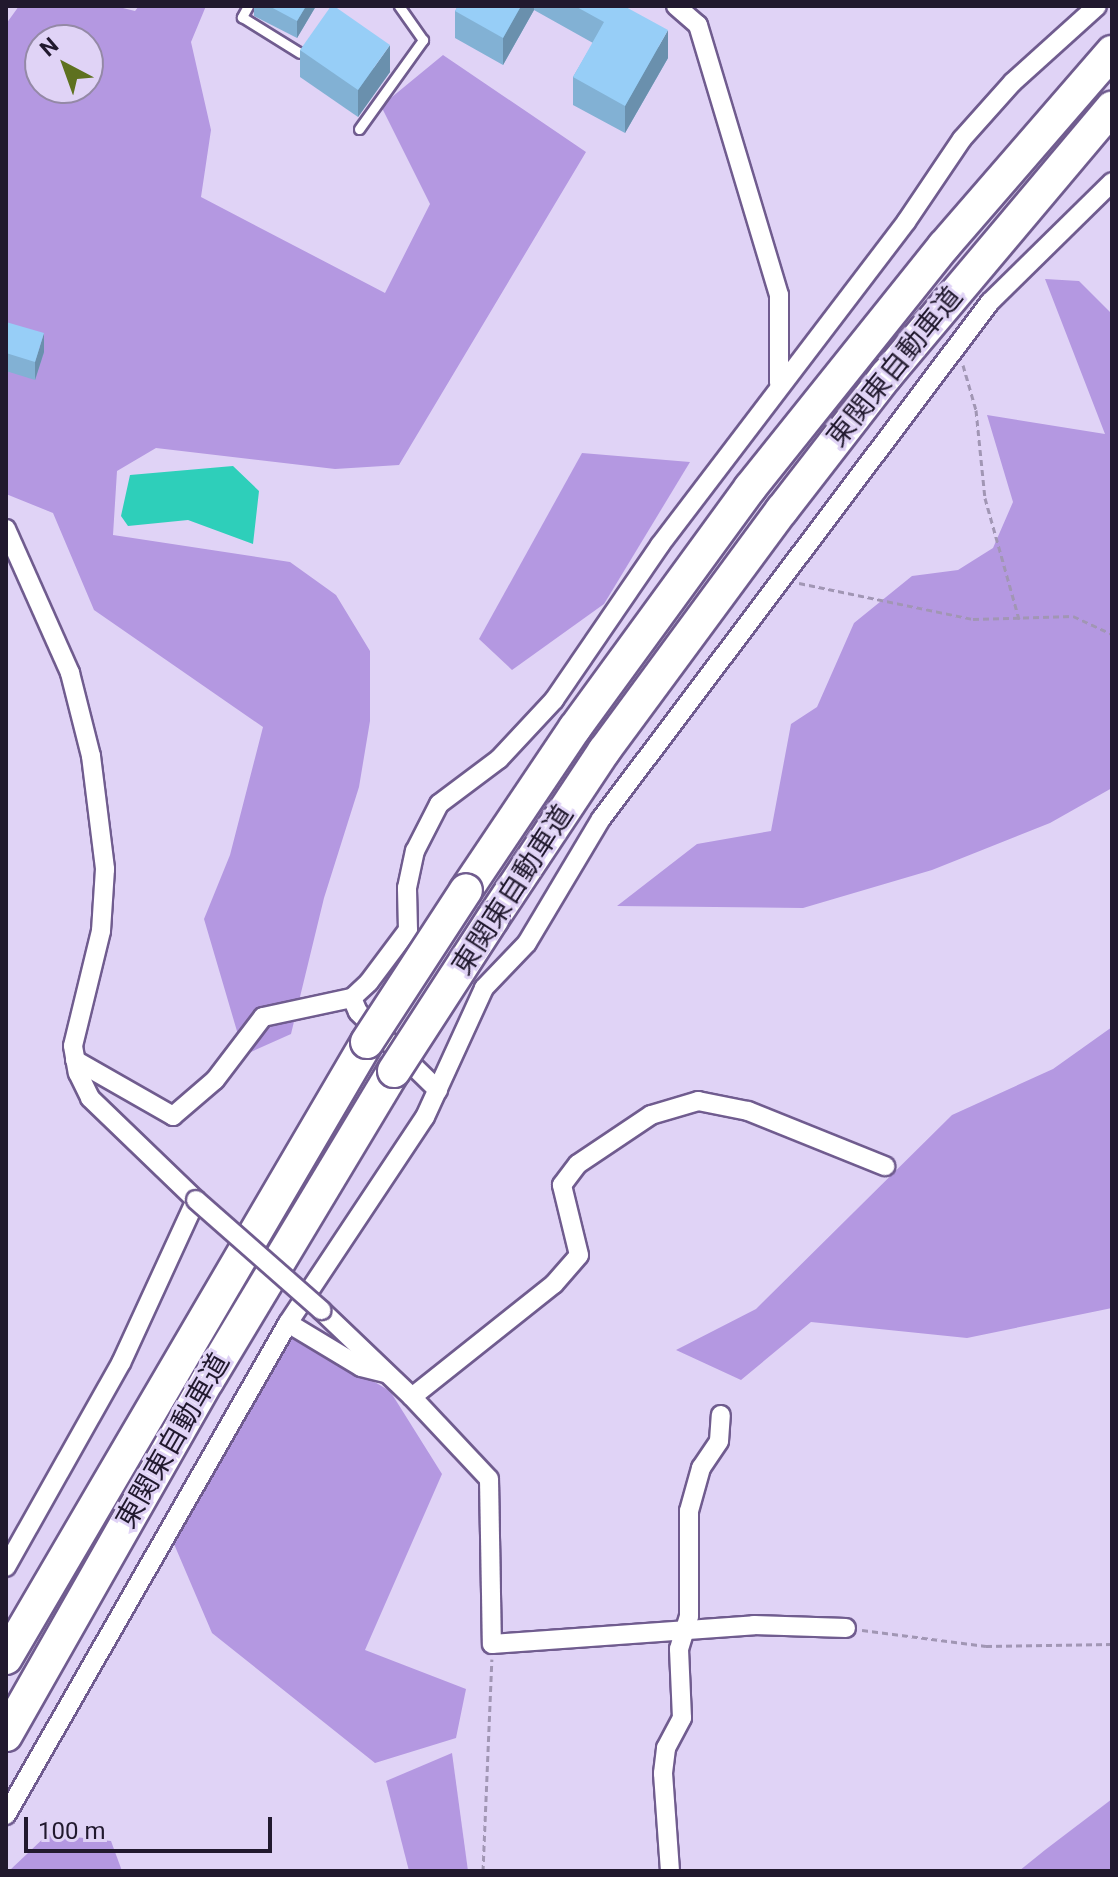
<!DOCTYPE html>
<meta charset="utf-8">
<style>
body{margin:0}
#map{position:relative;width:1118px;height:1877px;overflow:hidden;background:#e0d3f6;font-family:Roboto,"Noto Sans JP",sans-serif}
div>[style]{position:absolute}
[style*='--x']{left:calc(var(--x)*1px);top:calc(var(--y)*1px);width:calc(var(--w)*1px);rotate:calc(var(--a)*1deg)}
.green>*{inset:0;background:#b498e1}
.water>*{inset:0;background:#2ecfba}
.path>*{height:3px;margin-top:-1.5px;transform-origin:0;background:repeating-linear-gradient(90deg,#a196b4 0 6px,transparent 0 10px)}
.roads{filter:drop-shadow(2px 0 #705c8f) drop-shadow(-2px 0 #705c8f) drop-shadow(0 2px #705c8f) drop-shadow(0 -2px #705c8f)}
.service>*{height:9px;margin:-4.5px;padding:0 4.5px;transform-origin:4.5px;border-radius:4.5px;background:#fff}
.minor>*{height:18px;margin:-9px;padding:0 9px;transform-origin:9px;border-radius:9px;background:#fff}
.motorway>*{height:32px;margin:-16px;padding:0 16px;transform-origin:16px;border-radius:16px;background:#fff}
.bridges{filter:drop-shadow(2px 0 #705c8f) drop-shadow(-2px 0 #705c8f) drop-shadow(0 2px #705c8f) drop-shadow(0 -2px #705c8f)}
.minor-bridge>*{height:18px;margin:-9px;padding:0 9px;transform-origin:9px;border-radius:9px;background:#fff}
.motorway-bridge>*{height:32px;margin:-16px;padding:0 16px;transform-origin:16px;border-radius:16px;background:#fff}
.wall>*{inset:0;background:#82b1d4}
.shaded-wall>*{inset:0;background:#6a90ad}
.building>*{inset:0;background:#97cef7}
span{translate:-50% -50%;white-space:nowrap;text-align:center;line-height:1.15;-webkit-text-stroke:6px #e0d3f6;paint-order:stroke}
.street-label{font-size:28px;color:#21192e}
.frame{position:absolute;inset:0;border:8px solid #21192e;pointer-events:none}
.north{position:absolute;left:24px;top:24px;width:80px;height:80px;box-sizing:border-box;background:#e0d3f6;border:2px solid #9489a6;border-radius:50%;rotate:319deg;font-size:22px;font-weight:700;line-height:32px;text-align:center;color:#21192e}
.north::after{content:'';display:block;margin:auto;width:28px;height:36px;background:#5e711f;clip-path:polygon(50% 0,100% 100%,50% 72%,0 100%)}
.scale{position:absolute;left:24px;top:1817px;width:248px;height:36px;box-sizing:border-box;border:4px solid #21192e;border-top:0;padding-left:10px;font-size:24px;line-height:28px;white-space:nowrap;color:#21192e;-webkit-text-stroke:6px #e0d3f6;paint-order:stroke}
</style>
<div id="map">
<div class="green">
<div style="clip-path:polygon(evenodd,19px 6px,115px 6px,135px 11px,139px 6px,206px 6px,191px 42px,211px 130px,201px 197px,385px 293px,430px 204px,381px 106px,443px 55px,586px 152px,399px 465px,335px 469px,156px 448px,117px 471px,113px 535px,290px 562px,336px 595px,370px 651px,370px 721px,359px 787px,324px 898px,291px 1034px,244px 1055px,204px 919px,230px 855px,263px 727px,94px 610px,53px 513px,6px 494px,6px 24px,19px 6px,40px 40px,88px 40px,88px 88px,40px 88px,40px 40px)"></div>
<div style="clip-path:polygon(1045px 279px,1079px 281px,1112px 314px,1112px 788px,1050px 823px,932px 870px,803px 908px,617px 906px,697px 844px,771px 831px,791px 724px,817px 707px,854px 623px,912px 576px,958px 570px,993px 548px,1013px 502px,987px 415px,1105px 434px)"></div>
<div style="clip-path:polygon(582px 453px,690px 462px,604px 604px,512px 670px,479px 639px)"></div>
<div style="clip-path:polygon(1112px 1027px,1112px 1308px,967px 1338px,811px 1322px,741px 1380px,676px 1350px,756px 1309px,952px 1115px,1053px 1069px)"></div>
<div style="clip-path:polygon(291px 1333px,390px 1391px,442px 1474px,365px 1650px,466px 1689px,456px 1738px,375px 1763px,212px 1633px,174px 1544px)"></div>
<div style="clip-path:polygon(452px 1753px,468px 1871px,409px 1871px,386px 1781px)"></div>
<div style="clip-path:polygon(1112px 1799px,1112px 1871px,1019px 1871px,1045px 1850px)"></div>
<div style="clip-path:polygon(48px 1834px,111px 1841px,122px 1871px,9px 1871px)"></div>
</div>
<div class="water">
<div style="clip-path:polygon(233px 466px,259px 491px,253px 544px,188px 520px,128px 526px,121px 516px,130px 475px)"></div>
</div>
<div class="path">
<div style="--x:963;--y:365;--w:47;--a:73.9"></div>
<div style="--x:976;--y:410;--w:88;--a:84.2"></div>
<div style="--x:985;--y:498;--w:126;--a:74.3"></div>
<div style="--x:799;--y:583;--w:178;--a:11.7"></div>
<div style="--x:973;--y:619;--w:100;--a:-1.7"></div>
<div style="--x:1073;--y:616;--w:43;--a:24.8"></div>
<div style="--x:862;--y:1630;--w:125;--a:7.4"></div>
<div style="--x:986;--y:1646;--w:126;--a:-0.9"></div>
<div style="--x:483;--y:1871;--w:212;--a:-87.6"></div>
</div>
<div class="roads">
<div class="service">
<div style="--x:248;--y:6;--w:13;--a:119"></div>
<div style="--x:242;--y:17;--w:68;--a:31.8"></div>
<div style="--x:359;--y:129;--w:110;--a:-54.3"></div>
<div style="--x:423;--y:40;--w:42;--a:-125.2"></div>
</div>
<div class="minor">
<div style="--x:676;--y:6;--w:29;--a:41"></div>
<div style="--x:698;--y:25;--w:282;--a:73.3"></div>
<div style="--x:779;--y:295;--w:88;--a:90"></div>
<div style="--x:6;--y:529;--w:158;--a:66"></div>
<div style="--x:70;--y:673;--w:86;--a:75.8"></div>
<div style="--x:91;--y:756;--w:114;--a:82.9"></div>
<div style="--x:105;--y:869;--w:62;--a:93.7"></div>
<div style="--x:101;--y:931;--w:118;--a:103.7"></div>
<div style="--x:73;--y:1046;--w:27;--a:80"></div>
<div style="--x:78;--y:1073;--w:28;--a:64"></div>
<div style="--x:90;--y:1098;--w:147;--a:43.9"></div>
<div style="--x:196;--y:1200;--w:179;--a:114.7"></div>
<div style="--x:121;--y:1363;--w:234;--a:119.4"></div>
<div style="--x:352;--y:998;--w:15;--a:67"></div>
<div style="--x:358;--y:1012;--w:112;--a:44.3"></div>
<div style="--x:75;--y:1060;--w:113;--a:29.7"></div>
<div style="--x:173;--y:1116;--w:55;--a:-40.6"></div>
<div style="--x:215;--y:1080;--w:79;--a:-52.7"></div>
<div style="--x:263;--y:1017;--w:91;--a:-12.1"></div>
<div style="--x:352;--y:998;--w:23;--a:-43"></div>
<div style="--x:369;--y:982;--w:65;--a:-53.1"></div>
<div style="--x:408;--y:930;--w:42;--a:-91.4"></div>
<div style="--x:407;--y:888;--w:38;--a:-78"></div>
<div style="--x:415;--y:851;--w:53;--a:-62.9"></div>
<div style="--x:439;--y:804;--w:75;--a:-36.9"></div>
<div style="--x:499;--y:759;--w:81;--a:-47"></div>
<div style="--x:554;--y:700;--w:188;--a:-55.6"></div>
<div style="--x:660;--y:545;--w:406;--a:-52.7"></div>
<div style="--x:906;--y:222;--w:100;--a:-56"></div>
<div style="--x:962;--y:139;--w:76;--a:-48.2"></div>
<div style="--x:1013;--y:82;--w:113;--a:-42.1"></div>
<div style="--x:321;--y:1310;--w:126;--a:43.7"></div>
<div style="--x:412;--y:1397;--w:181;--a:-38.5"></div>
<div style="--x:554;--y:1284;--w:38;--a:-49"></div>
<div style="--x:579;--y:1255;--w:72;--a:-103.7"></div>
<div style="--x:562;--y:1185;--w:26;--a:-53"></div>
<div style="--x:578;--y:1164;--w:88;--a:-33.9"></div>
<div style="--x:651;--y:1115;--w:49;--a:-16.6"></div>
<div style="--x:698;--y:1101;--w:51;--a:11.3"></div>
<div style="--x:748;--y:1111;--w:148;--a:21.9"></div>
<div style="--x:288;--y:1323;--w:85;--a:31.1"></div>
<div style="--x:361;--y:1367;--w:25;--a:14"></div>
<div style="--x:412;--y:1397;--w:112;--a:46.8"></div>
<div style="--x:489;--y:1479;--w:165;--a:89"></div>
<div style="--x:492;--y:1644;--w:263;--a:-4.1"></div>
<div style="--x:754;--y:1625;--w:92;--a:1.9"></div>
<div style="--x:6;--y:1815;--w:567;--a:-60.18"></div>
<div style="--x:288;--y:1323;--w:247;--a:-56.4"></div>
<div style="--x:425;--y:1117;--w:142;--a:-65.4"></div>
<div style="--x:484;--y:988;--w:62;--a:-46.3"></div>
<div style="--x:527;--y:943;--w:144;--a:-59.2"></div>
<div style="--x:601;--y:819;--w:647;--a:-53.04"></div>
<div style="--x:990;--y:302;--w:171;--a:-44.5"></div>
<div style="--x:670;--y:1871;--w:98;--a:-94.1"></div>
<div style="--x:663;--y:1773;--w:25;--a:-83"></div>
<div style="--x:666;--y:1748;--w:34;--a:-62"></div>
<div style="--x:682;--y:1718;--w:69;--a:-92.5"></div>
<div style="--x:679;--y:1649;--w:34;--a:-73"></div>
<div style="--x:689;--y:1616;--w:105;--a:-90"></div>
<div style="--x:689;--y:1511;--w:45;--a:-74.4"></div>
<div style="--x:701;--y:1468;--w:32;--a:-56"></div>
<div style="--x:719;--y:1441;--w:26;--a:-86"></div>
</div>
<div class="motorway">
<div style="--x:466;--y:890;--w:195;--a:-56.1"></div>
<div style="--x:575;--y:728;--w:297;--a:-53.9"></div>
<div style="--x:750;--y:488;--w:310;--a:-51.3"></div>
<div style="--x:944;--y:246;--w:257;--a:-49.1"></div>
<div style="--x:493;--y:918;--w:201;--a:-56.4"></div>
<div style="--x:604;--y:751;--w:300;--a:-53.6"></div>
<div style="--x:782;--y:510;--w:170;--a:-52.2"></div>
<div style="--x:886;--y:376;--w:351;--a:-49.9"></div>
<div style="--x:6;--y:1658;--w:714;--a:-59.63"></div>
<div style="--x:6;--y:1735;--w:408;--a:-60.4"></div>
<div style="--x:208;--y:1380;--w:361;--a:-59"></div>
</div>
</div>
<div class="bridges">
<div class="minor-bridge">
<div style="--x:196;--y:1200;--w:167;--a:41.3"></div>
</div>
<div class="motorway-bridge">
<div style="--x:367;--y:1042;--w:181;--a:-56.9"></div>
<div style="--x:394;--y:1071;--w:182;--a:-57.1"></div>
</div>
</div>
<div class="wall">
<div style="clip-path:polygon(254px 6px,316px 6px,297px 38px,254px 16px)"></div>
<div style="clip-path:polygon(458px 6px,624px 6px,668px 58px,625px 133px,573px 105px,573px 77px,593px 43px,534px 10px,503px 65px,455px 38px,455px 11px)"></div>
<div style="clip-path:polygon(300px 50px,390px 72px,358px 117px,300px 77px)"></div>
<div style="clip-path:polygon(6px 322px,44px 352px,35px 380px,6px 371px)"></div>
</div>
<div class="shaded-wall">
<div style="clip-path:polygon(306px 6px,316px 6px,297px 38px,297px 21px)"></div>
<div style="clip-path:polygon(521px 6px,534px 6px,534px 10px,503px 65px,503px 38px)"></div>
<div style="clip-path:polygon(668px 30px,668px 58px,625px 133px,625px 106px)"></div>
<div style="clip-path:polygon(390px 45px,390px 72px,358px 117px,358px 90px)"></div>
<div style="clip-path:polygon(44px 333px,44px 352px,35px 380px,35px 362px)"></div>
</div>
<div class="building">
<div style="clip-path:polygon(269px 6px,306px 6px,297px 21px)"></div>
<div style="clip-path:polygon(331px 6px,334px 6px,390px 45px,358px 90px,300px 50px)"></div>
<div style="clip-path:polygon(458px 6px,521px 6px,503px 38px,455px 11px)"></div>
<div style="clip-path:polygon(575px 6px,624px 6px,668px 30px,625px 106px,573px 77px,604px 22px)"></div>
<div style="clip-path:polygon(6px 322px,44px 333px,35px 362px,6px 353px)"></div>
</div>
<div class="street-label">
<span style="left:895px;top:367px;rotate:-51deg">東関東自動車道</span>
<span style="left:513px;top:890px;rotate:-57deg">東関東自動車道</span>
<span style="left:173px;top:1441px;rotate:-60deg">東関東自動車道</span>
</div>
<div class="frame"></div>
<div class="north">N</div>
<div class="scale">100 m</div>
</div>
